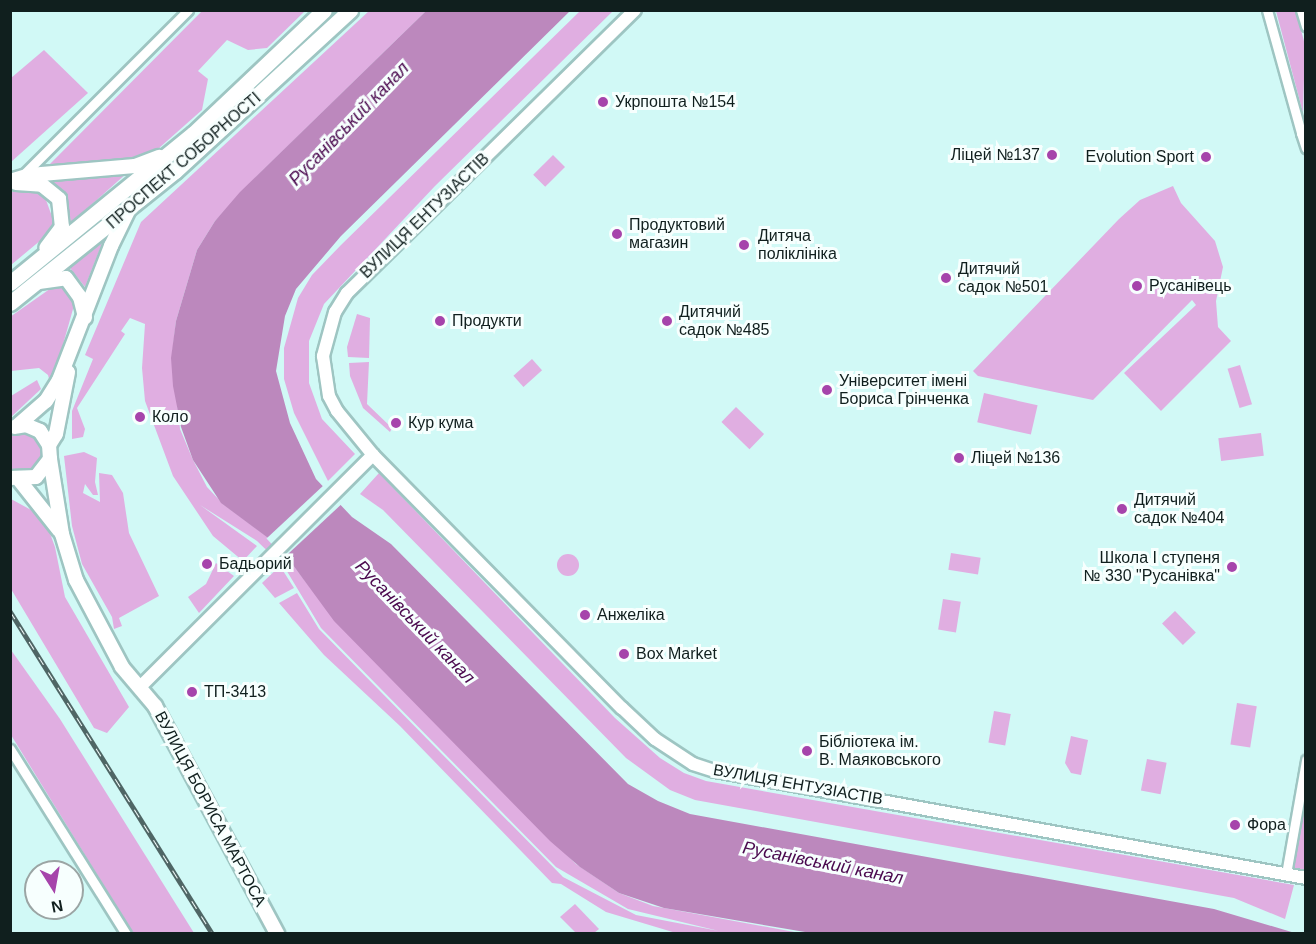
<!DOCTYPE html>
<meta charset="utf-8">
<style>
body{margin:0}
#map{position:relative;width:1316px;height:944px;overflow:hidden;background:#d1f9f6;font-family:Arial,sans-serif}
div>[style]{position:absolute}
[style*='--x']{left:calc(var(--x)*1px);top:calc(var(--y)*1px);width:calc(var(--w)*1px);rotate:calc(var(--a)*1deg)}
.green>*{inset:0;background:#e0aee1;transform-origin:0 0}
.round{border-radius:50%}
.water>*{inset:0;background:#bc88bd}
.pier>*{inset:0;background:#d1f9f6;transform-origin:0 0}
.roads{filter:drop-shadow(2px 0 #9ec5c2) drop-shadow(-2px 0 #9ec5c2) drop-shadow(0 2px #9ec5c2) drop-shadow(0 -2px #9ec5c2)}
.minor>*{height:9px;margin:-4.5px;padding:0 4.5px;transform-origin:4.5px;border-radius:4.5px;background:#fff}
.tertiary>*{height:12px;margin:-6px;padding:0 6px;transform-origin:6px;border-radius:6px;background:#fff}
.secondary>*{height:14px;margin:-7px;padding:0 7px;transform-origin:7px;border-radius:7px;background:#fff}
.trunk>*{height:15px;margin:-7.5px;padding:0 7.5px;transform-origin:7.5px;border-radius:7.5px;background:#fff}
.rail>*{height:5px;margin-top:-2.5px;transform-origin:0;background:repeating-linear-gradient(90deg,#f7fffe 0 9px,#4f6665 0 18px);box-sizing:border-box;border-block:2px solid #4f6665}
.dots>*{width:16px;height:16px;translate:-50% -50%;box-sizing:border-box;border:3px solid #f7fffe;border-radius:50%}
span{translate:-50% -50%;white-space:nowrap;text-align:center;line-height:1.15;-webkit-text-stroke:6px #f7fffe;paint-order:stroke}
.poi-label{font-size:16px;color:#101f1e}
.left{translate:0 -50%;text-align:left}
.right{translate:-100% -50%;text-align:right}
.street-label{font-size:16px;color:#101f1e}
.water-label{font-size:18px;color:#4a094e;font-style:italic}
.frame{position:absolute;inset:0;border:12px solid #101f1e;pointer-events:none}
.north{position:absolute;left:24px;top:860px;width:60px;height:60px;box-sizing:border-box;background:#f7fffe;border:2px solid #9ba5a4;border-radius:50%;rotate:169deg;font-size:16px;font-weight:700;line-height:24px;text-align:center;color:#101f1e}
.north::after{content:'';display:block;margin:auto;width:21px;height:27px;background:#a644ab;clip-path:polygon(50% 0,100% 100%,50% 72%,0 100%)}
</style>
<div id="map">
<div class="green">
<div style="clip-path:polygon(202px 11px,305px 11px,267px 48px,248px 50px,227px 40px,198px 71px,208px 79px,202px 110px,150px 156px,115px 165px,45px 169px)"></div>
<div style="clip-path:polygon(369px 11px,426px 11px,258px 175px,215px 221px,197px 250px,176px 321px,172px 356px,180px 429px,193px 460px,207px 487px,223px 504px,277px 544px,337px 623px,576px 864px,619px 893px,653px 906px,800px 933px,676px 933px,606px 912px,561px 884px,552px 883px,400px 726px,324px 655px,279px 603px,297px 593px,319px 629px,563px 877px,636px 915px,719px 931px,628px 909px,556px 867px,321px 628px,285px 568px,257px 541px,200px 505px,257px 546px,243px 561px,213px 536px,173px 476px,145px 401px,142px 368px,145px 324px,130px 318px,121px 331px,125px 334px,77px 408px,85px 429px,83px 437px,72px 439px,72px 411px,93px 359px,85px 355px,141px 222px)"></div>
<div style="clip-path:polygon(580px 11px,613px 11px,435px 186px,324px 304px,309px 341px,309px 383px,322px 419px,355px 454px,328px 481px,294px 413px,284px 379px,284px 348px,298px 298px,312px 275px,341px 245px)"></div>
<div style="clip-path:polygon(1276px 11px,1296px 11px,1305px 45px,1303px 113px)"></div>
<div style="clip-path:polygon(44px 50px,88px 93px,11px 162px,11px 78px)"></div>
<div style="left:553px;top:155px;width:17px;height:28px;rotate:45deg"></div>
<div style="clip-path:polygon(127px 173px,71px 223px,67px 200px,50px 183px,39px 178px)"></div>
<div style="clip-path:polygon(1173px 186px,1181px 203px,1215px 241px,1223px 267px,1216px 301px,1218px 327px,1231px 341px,1161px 411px,1124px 373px,1196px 305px,1192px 300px,1093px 400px,978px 376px,973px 371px,1119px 219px,1140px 200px)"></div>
<div style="clip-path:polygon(41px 191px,49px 195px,46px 200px,54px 222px,47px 235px,11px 265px,11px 192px)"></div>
<div style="clip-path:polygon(103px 241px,85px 287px,70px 268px)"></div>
<div style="clip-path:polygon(69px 285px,75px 302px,51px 387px,48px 375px,39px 368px,11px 371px,10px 317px,54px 286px)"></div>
<div style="clip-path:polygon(357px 314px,370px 318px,369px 358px,348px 357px,347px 347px)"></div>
<div style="left:532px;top:359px;width:15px;height:25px;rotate:48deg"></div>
<div style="clip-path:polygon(369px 362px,367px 404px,392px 428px,390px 432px,363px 408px,350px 376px,349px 363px)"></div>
<div style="left:1240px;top:365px;width:41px;height:13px;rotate:73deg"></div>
<div style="clip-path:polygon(37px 380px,41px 389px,11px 417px,11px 396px)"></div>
<div style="left:984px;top:393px;width:55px;height:30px;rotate:13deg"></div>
<div style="left:736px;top:407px;width:39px;height:21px;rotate:44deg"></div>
<div style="clip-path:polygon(19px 431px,34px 434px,43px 443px,45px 456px,33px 472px,11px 471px,11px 435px)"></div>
<div style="left:1261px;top:433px;width:23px;height:43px;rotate:83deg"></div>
<div style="clip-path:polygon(84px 452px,97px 458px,95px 482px,98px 495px,93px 495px,85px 484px,83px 493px,100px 502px,99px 473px,112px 475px,123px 493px,129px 533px,159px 596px,119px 618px,122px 626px,114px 629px,112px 617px,82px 564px,72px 526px,64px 456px)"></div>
<div style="clip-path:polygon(379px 473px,615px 718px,660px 758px,684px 773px,706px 781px,1294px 885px,1285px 919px,1234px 898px,695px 800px,670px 790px,626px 758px,383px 510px,360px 494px)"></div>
<div style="clip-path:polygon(11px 499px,44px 517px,55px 547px,65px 597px,129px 707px,107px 733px,94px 728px,11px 589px)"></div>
<div style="left:951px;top:553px;width:30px;height:17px;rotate:9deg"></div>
<div class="round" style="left:557px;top:554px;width:22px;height:22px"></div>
<div style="clip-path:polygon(216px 563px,234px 576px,199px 613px,188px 597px,206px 584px)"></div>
<div style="clip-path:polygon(280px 566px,294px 588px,275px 598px,262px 583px)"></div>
<div style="left:943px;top:599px;width:18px;height:31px;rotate:9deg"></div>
<div style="left:1175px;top:611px;width:30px;height:18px;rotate:46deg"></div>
<div style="clip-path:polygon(11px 650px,60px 719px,194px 933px,133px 933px,11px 735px)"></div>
<div style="left:1237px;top:703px;width:20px;height:42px;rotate:9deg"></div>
<div style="left:994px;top:711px;width:17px;height:32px;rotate:10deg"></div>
<div style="clip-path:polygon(1071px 736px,1088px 740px,1081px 775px,1071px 773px,1065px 763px)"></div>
<div style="left:1147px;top:759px;width:20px;height:32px;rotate:11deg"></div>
<div style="clip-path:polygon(1305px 760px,1305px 878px,1286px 874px)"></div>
<div style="clip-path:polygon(575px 904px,599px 929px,594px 933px,576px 933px,560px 917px)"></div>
</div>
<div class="water">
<div style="clip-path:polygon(426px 11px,570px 11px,341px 236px,296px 289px,285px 316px,276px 371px,290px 423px,316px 479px,352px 517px,391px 544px,628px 784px,658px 801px,690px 814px,1214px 909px,1295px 933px,811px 933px,664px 908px,619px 893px,580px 867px,550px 841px,334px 621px,279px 546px,221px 503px,193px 460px,181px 427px,173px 386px,171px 358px,176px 321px,197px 250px,215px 221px,240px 192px)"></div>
</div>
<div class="pier">
<div style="left:325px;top:484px;width:26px;height:80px;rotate:47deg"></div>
</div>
<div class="roads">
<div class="minor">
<div style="--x:1267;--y:10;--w:128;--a:74.5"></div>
<div style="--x:1301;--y:10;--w:17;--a:73"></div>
<div style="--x:1306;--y:132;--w:5;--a:169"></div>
<div style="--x:1301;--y:133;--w:16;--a:72"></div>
<div style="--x:22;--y:176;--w:235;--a:-45"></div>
<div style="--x:10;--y:749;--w:218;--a:57.9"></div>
<div style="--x:1286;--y:874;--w:116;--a:-80"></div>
</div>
<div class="tertiary">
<div style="--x:635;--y:10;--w:404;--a:135.5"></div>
<div style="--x:347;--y:293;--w:22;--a:122"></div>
<div style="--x:335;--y:312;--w:46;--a:105.3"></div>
<div style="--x:323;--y:356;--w:40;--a:81.5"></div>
<div style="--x:329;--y:396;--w:17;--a:62"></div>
<div style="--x:337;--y:411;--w:57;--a:50.7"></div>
<div style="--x:373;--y:455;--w:355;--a:45.5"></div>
<div style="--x:622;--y:708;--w:45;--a:43.2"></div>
<div style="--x:655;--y:739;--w:45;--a:33.3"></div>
<div style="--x:693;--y:764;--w:23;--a:18"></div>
<div style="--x:715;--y:771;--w:601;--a:10.26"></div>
<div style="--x:140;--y:687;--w:329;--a:-44.9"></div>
</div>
<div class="secondary">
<div style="--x:10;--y:181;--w:21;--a:-17"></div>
<div style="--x:30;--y:175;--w:105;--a:-4.9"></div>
<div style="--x:135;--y:166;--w:26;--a:-21"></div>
<div style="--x:16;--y:183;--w:26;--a:4"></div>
<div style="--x:42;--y:185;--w:22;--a:39"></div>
<div style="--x:59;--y:199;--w:28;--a:84"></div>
<div style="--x:62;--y:227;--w:26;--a:127"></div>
<div style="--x:39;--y:282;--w:27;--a:-8"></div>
<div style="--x:66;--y:278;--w:24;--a:54"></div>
<div style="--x:80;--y:297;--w:21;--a:76"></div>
<div style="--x:17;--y:426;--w:38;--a:-41"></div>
<div style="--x:46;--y:401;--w:25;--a:-58"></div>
<div style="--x:59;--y:380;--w:144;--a:-68.8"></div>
<div style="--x:111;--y:246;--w:41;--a:-64.1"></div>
<div style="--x:49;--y:445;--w:13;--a:-58"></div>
<div style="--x:56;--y:434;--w:63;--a:-79"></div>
<div style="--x:50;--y:459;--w:76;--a:80.9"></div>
<div style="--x:62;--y:534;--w:48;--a:73.1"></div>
<div style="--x:76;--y:580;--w:98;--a:62.1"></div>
<div style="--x:122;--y:667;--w:51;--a:49.8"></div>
<div style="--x:155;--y:706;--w:259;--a:61.8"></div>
<div style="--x:10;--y:478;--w:26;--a:-2"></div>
<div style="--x:36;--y:477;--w:23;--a:-52"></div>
<div style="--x:50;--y:459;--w:14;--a:-94"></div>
<div style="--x:49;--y:445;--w:17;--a:-123"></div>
<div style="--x:40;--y:431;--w:15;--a:-157"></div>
<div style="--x:26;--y:425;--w:11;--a:170"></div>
<div style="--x:20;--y:481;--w:63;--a:51.5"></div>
</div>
<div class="trunk">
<div style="--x:10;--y:283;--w:236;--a:-39.2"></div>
<div style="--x:193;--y:134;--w:180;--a:-43.4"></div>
<div style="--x:10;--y:303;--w:211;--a:-38.7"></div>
<div style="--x:175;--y:171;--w:238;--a:-42.6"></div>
</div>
</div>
<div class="rail">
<div style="--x:10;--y:611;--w:381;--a:57.9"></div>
</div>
<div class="dots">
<div style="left:603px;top:102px;background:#a644ab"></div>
<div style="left:1052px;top:155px;background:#a644ab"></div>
<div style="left:1206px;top:157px;background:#a644ab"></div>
<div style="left:617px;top:234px;background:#a644ab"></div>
<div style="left:744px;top:245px;background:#a644ab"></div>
<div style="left:946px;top:278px;background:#a644ab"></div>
<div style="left:1137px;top:286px;background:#a644ab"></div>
<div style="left:440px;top:321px;background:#a644ab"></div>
<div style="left:667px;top:321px;background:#a644ab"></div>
<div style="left:827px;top:390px;background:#a644ab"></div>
<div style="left:140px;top:417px;background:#a644ab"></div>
<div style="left:396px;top:423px;background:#a644ab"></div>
<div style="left:959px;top:458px;background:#a644ab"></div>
<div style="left:1122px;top:509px;background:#a644ab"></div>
<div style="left:207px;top:564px;background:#a644ab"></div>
<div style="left:1232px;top:567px;background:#a644ab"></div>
<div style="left:585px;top:615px;background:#a644ab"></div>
<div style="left:624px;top:654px;background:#a644ab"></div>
<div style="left:192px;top:692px;background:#a644ab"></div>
<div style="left:807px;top:751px;background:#a644ab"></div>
<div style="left:1235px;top:825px;background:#a644ab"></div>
</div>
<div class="poi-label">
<span class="left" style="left:615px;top:102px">Укрпошта №154</span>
<span class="right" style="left:1040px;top:155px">Ліцей №137</span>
<span class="right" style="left:1194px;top:157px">Evolution Sport</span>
<span class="left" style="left:629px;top:234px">Продуктовий<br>магазин</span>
<span class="left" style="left:758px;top:245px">Дитяча<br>поліклініка</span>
<span class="left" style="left:958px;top:278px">Дитячий<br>садок №501</span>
<span class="left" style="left:1149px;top:286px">Русанівець</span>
<span class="left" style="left:679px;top:321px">Дитячий<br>садок №485</span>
<span class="left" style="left:452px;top:321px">Продукти</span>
<span class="left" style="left:839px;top:390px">Університет імені<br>Бориса Грінченка</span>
<span class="left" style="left:152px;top:417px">Коло</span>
<span class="left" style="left:408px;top:423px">Кур кума</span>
<span class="left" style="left:971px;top:458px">Ліцей №136</span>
<span class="left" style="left:1134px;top:509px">Дитячий<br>садок №404</span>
<span class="right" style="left:1220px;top:567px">Школа І ступеня<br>№ 330 "Русанівка"</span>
<span class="left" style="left:219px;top:564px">Бадьорий</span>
<span class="left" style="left:597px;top:615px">Анжеліка</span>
<span class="left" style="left:636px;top:654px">Box Market</span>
<span class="left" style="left:204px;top:692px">ТП-3413</span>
<span class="left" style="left:819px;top:751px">Бібліотека ім.<br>В. Маяковського</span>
<span class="left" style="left:1247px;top:825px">Фора</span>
</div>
<div class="street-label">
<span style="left:184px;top:161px;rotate:-41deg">ПРОСПЕКТ СОБОРНОСТІ</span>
<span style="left:425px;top:216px;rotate:-44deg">ВУЛИЦЯ ЕНТУЗІАСТІВ</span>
<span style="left:798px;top:785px;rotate:10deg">ВУЛИЦЯ ЕНТУЗІАСТІВ</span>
<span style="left:210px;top:809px;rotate:62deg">ВУЛИЦЯ БОРИСА МАРТОСА</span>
</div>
<div class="water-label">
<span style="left:349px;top:124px;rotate:-46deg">Русанівський канал</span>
<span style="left:415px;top:622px;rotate:46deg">Русанівський канал</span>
<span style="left:823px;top:863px;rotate:11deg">Русанівський канал</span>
</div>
<div class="frame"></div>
<div class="north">N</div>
</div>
